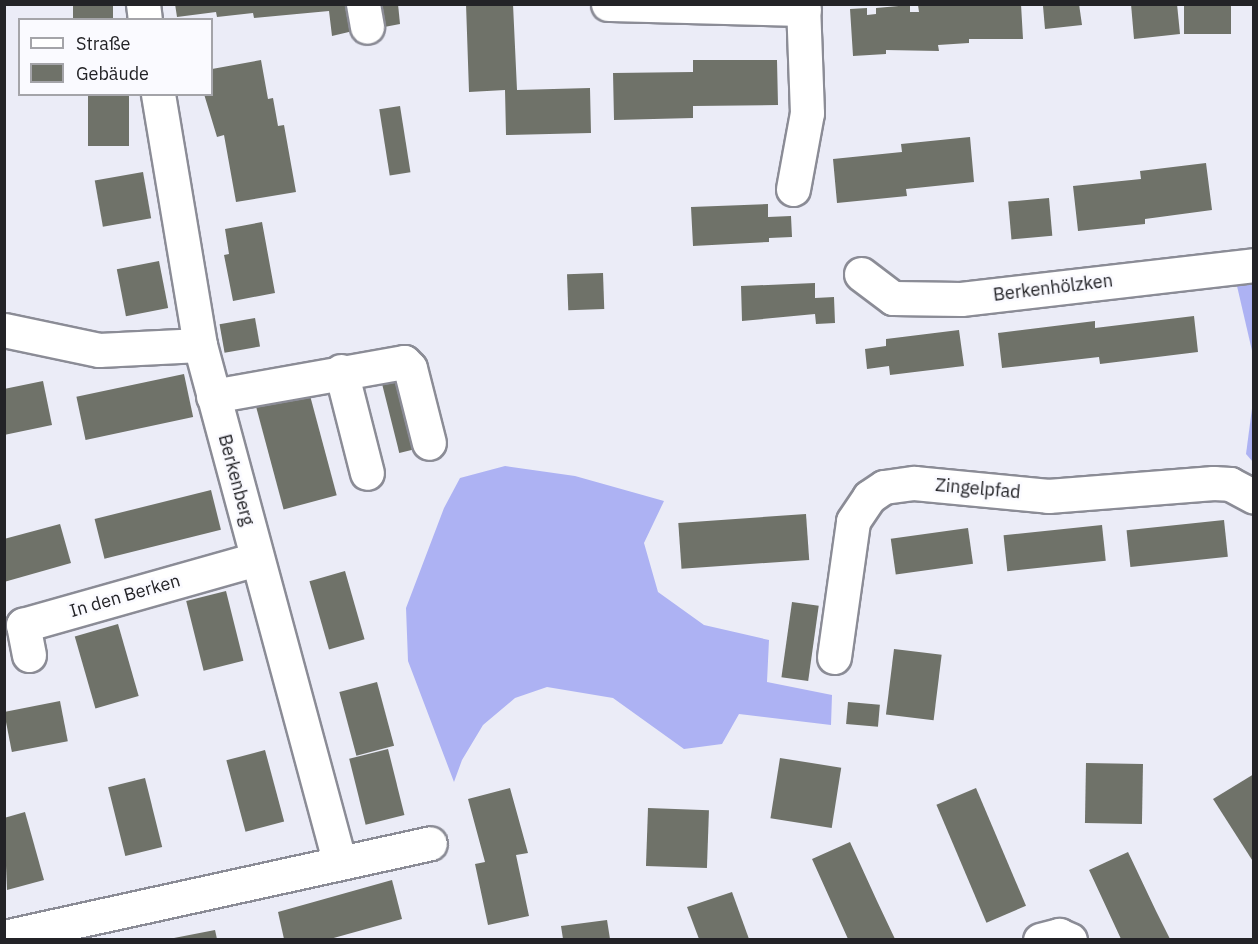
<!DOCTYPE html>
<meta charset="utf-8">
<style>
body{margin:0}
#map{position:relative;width:1258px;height:944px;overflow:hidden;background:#ebecf7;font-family:"IBM Plex Sans",sans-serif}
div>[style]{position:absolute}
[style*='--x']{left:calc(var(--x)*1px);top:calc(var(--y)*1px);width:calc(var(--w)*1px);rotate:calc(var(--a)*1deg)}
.forest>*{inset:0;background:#adb2f3}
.building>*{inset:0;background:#6f7269;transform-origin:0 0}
.roads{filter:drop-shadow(2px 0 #8b8c96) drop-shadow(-2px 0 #8b8c96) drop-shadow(0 2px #8b8c96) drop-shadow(0 -2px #8b8c96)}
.minor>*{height:33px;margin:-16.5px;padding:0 16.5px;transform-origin:16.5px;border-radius:16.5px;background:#fff}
span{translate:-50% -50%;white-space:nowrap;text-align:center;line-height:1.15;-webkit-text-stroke:5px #fafaff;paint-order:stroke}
.street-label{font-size:18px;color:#232327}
.frame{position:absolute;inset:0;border:6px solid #232327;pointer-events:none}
.legend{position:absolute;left:18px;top:18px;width:195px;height:78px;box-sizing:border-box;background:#fafaff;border:2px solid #a4a4a9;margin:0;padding:8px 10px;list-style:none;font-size:18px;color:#232327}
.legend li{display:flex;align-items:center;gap:12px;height:30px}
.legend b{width:30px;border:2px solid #a4a4a9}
</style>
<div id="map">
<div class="forest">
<div style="clip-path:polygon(1253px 283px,1254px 283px,1253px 355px,1237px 286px)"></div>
<div style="clip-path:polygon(1253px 401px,1254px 462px,1253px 462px,1246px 454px)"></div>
<div style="clip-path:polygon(505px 466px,575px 476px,664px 501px,644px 543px,658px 592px,704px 625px,769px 640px,767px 682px,832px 695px,831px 725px,739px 714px,722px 744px,684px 749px,613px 698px,547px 687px,515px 698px,483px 725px,462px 760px,454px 782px,408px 661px,406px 608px,444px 508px,460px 478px)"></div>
</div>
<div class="building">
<div style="left:73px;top:4px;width:40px;height:16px"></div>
<div style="clip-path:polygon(175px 4px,348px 4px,353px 31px,332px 36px,329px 11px,254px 18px,253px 13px,217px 17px,216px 12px,177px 17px)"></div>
<div style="clip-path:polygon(378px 4px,398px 4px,400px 24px,379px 28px)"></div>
<div style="clip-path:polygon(466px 4px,513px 4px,517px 90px,590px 88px,591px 133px,506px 135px,505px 90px,469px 92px)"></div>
<div style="clip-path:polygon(924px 4px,1021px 4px,1023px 39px,969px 39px,969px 43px,938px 45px,939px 51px,886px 50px,886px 54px,853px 56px,850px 9px,867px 8px,867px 15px,876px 14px,876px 8px,910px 5px,910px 12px,919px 12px,918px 5px)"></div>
<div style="clip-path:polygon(1054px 4px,1079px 4px,1082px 25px,1045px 29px,1043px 6px)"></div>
<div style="clip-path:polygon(1131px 4px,1177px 4px,1180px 34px,1134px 39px)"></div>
<div style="left:1184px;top:4px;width:47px;height:30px"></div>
<div style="clip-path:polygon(261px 60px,268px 99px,273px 98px,278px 126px,284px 125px,296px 192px,236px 202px,224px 135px,217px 137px,204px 94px,212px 94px,212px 69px)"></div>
<div style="clip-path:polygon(693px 60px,777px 60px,778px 105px,693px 106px,693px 118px,614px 120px,613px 73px,693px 72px)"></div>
<div style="left:88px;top:94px;width:41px;height:52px"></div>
<div style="left:400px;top:106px;width:67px;height:21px;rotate:81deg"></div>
<div style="clip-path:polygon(970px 137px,974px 182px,906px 189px,907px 196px,837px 203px,833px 159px,902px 152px,901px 144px)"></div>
<div style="clip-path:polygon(1206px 163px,1212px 210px,1145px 219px,1145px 224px,1078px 231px,1073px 186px,1141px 179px,1140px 171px)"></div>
<div style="left:143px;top:172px;width:47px;height:49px;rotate:80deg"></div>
<div style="left:1049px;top:198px;width:38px;height:41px;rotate:85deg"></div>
<div style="clip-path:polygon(768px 204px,768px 217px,791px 216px,792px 237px,769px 238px,769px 242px,693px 246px,691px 207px)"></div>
<div style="clip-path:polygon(262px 222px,275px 293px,233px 301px,224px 255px,229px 254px,225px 229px)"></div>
<div style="left:159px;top:261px;width:48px;height:43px;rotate:79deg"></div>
<div style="left:603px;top:273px;width:36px;height:36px;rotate:88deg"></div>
<div style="clip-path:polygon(815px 283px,815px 298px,834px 297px,835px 323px,816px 324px,815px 314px,742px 321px,741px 286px)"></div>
<div style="clip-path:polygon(1194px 316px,1198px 352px,1100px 364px,1099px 357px,1002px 368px,998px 333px,1095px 321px,1095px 328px)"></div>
<div style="left:255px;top:318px;width:29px;height:36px;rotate:80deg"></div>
<div style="clip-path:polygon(959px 330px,964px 366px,890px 375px,889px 366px,867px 369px,865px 349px,886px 346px,886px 339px)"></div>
<div style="left:402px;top:373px;width:77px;height:22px;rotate:76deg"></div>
<div style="left:184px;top:374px;width:44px;height:110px;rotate:78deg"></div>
<div style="clip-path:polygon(43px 381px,52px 425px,4px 435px,4px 389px)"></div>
<div style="left:308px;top:388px;width:111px;height:55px;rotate:75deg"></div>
<div style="left:211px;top:490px;width:41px;height:120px;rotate:76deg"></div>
<div style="left:806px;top:514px;width:46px;height:128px;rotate:86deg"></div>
<div style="left:1224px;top:520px;width:37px;height:98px;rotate:84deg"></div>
<div style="clip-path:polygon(60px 524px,71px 563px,4px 582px,4px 539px)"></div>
<div style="left:1102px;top:525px;width:36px;height:99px;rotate:84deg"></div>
<div style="left:968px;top:528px;width:36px;height:78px;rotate:82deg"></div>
<div style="left:345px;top:571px;width:71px;height:37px;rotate:74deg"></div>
<div style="left:226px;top:591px;width:72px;height:41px;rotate:76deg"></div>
<div style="left:792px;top:602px;width:27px;height:76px;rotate:8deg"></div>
<div style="left:118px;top:624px;width:75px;height:45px;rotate:74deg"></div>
<div style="left:894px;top:649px;width:48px;height:66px;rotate:7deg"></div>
<div style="left:377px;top:682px;width:66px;height:39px;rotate:75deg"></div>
<div style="left:60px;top:701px;width:41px;height:57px;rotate:79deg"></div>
<div style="left:848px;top:702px;width:32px;height:22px;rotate:5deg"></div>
<div style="left:388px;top:749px;width:68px;height:40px;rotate:76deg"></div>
<div style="left:265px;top:750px;width:74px;height:40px;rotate:75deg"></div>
<div style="left:780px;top:758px;width:62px;height:61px;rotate:9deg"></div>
<div style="left:1086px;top:763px;width:57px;height:60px;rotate:1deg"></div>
<div style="clip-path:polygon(1254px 774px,1254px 863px,1213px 799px)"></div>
<div style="left:145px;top:778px;width:71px;height:38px;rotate:76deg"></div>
<div style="clip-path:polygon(510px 788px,528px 853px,516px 855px,529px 916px,488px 925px,475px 864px,485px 862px,468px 799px)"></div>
<div style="left:976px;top:788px;width:128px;height:43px;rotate:67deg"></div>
<div style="left:648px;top:808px;width:61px;height:58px;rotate:2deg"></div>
<div style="clip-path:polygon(25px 812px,44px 880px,7px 890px,4px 818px)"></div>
<div style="clip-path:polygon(850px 842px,877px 901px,895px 939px,848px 939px,812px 859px)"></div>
<div style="clip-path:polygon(1128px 852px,1156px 911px,1170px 939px,1121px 939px,1089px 870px)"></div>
<div style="clip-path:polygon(392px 880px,402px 919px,330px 939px,284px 939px,278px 912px)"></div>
<div style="clip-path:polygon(732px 892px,749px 939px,699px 939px,687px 907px)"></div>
<div style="clip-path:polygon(607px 920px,610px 939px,563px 939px,561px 926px)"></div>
<div style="clip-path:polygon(215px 930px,217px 939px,174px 939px,174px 938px)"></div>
</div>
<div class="roads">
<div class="minor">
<div style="--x:143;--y:4;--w:16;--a:83"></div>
<div style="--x:363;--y:4;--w:23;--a:80"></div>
<div style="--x:608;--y:4;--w:196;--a:1.5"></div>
<div style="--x:158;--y:94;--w:254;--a:80.5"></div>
<div style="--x:200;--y:345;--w:533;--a:74.9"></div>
<div style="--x:793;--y:189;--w:77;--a:-79.6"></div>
<div style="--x:807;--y:113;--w:109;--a:-92.1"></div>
<div style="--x:861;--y:274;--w:40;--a:37"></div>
<div style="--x:893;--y:298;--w:68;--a:0.8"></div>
<div style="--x:961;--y:299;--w:295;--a:-6.6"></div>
<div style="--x:4;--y:330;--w:97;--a:11.9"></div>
<div style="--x:99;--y:350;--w:101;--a:-2.8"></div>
<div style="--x:341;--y:371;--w:105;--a:75.7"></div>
<div style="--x:213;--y:396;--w:194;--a:-10.1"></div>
<div style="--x:404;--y:362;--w:8;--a:45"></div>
<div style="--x:410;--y:368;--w:77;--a:75.8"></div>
<div style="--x:29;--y:655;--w:31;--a:-101"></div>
<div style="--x:23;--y:625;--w:243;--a:-15.8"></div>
<div style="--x:834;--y:657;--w:137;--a:-82"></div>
<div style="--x:853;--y:521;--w:29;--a:-56"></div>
<div style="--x:869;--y:497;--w:18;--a:-34"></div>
<div style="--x:884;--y:487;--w:30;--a:-8"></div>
<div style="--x:914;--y:483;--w:135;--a:5.5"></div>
<div style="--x:1048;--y:496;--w:166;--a:-4.5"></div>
<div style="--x:1213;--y:483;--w:17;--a:3"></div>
<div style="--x:1230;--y:484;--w:27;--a:28"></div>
<div style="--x:4;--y:937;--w:436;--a:-12.4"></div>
<div style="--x:1040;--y:940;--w:20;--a:-15"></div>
<div style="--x:1059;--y:935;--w:12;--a:24"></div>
</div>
</div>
<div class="street-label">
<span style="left:1053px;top:288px;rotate:-7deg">Berkenhölzken</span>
<span style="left:236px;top:480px;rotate:75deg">Berkenberg</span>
<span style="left:978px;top:489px;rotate:5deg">Zingelpfad</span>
<span style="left:125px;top:596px;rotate:-16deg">In den Berken</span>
</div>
<div class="frame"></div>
<ul class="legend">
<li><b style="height:8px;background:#fff"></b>Straße</li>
<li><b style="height:16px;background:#6f7269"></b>Gebäude</li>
</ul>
</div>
